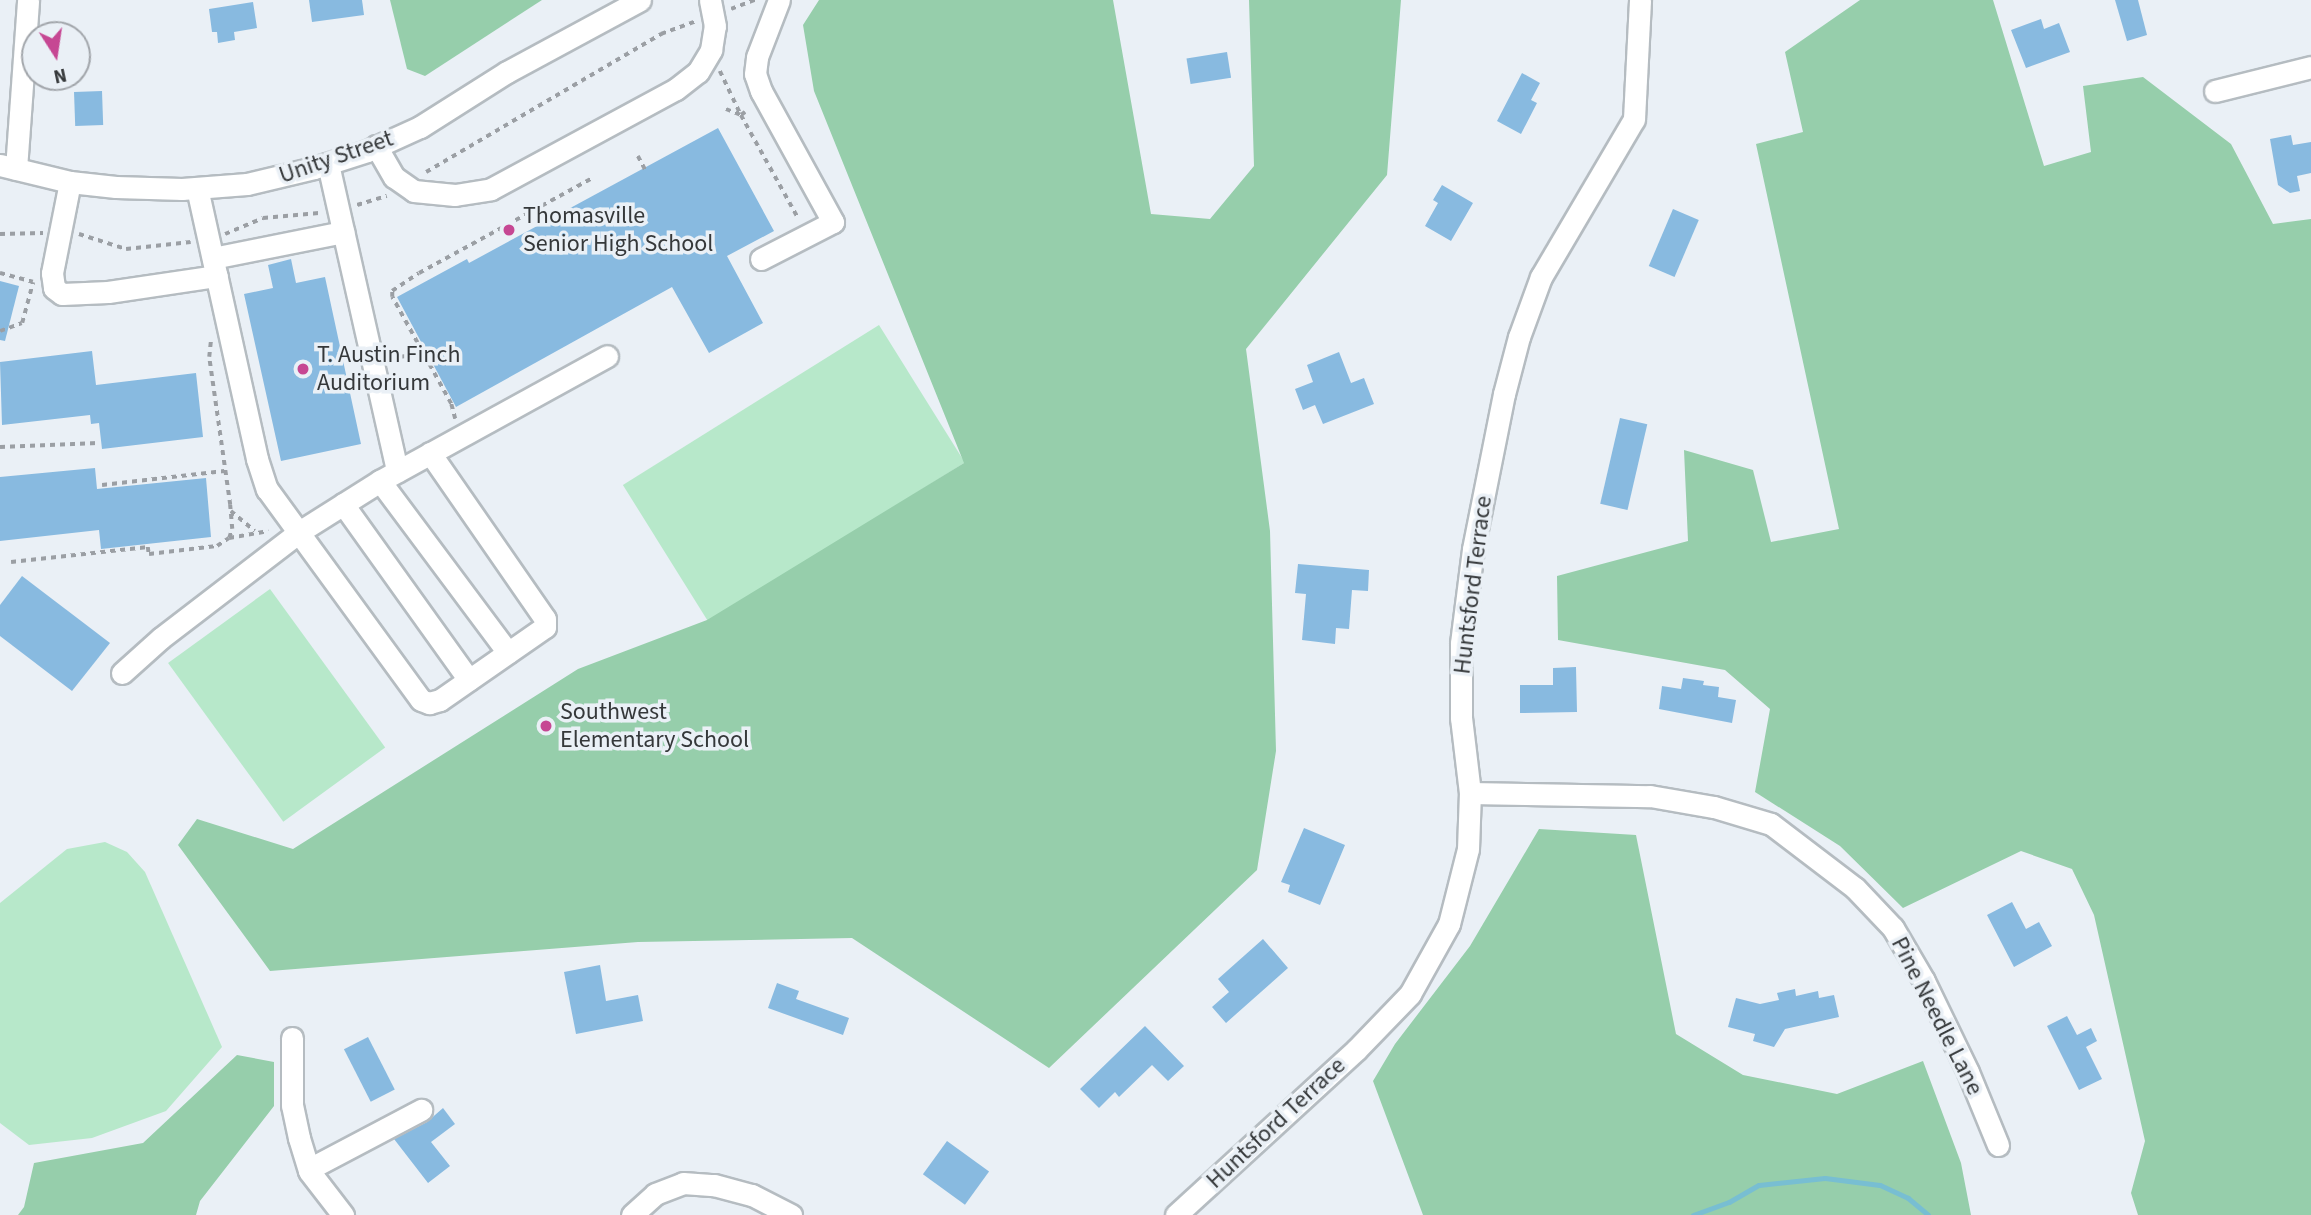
<!DOCTYPE html>
<style>
body{margin:0}
#map{position:relative;width:2311px;height:1215px;overflow:hidden;background:#eaf0f6;font-family:"Source Sans 3",sans-serif}
div>[style]{position:absolute}
[style*='--x']{left:calc(var(--x)*1px);top:calc(var(--y)*1px);width:calc(var(--w)*1px);rotate:calc(var(--a)*1deg)}
.green>*{inset:0;background:#b7e8ca;transform-origin:0 0}
.forest>*{inset:0;background:#96ceab}
.stream>*{height:5px;margin:-2.5px;padding:0 2.5px;transform-origin:2.5px;border-radius:2.5px;background:#78bed2}
.building>*{inset:0;background:#88bae0;transform-origin:0 0}
.path>*{height:3.5px;margin-top:-1.75px;transform-origin:0;background:repeating-linear-gradient(90deg,#9b9fa4 0 5px,transparent 0 10px)}
.roads{filter:drop-shadow(2px 0 #b5bcc1) drop-shadow(-2px 0 #b5bcc1) drop-shadow(0 2px #b5bcc1) drop-shadow(0 -2px #b5bcc1)}
.minor>*{height:21px;margin:-10.5px;padding:0 10.5px;transform-origin:10.5px;border-radius:10.5px;background:#fff}
.dots>*{width:19px;height:19px;translate:-50% -50%;box-sizing:border-box;border:4px solid #eaf0f6;border-radius:50%}
span{translate:-50% -50%;white-space:nowrap;text-align:center;line-height:1.15;-webkit-text-stroke:7px #eaf0f6;paint-order:stroke}
.street-label{font-size:24px;color:#35383a}
.poi-label{font-size:24px;color:#35383a}
.left{translate:0 -50%;text-align:left}
.north{position:absolute;left:21px;top:21px;width:70px;height:70px;box-sizing:border-box;background:#eaf0f6;border:2px solid #a2a6ab;border-radius:50%;rotate:168deg;font-size:19px;font-weight:700;line-height:28px;text-align:center;color:#35383a}
.north::after{content:'';display:block;margin:auto;width:24px;height:32px;background:#c64793;clip-path:polygon(50% 0,100% 100%,50% 72%,0 100%)}
</style>
<div id="map">
<div class="green">
<div style="left:879px;top:325px;width:162px;height:302px;rotate:58deg"></div>
<div style="left:270px;top:589px;width:196px;height:126px;rotate:54deg"></div>
<div style="clip-path:polygon(105px 842px,127px 852px,145px 872px,222px 1047px,166px 1111px,92px 1138px,29px 1145px,0 1123px,0 903px,67px 849px)"></div>
</div>
<div class="forest">
<div style="clip-path:polygon(390px 0,542px 0,425px 76px,407px 69px)"></div>
<div style="clip-path:polygon(819px 0,1113px 0,1151px 214px,1210px 219px,1254px 166px,1249px 0,1401px 0,1387px 175px,1246px 349px,1270px 531px,1276px 751px,1257px 870px,1049px 1068px,852px 938px,638px 942px,270px 971px,178px 845px,197px 819px,293px 849px,578px 669px,707px 620px,964px 463px,814px 91px,803px 25px)"></div>
<div style="clip-path:polygon(1860px 0,1993px 0,2044px 166px,2091px 152px,2083px 86px,2143px 77px,2231px 144px,2273px 224px,2311px 219px,2311px 1215px,2138px 1215px,2131px 1193px,2145px 1141px,2094px 915px,2072px 869px,2021px 851px,1903px 908px,1840px 846px,1755px 792px,1770px 709px,1725px 670px,1558px 640px,1557px 576px,1688px 541px,1684px 450px,1753px 470px,1771px 542px,1839px 529px,1756px 144px,1803px 132px,1785px 52px)"></div>
<div style="clip-path:polygon(1539px 829px,1636px 835px,1676px 1034px,1743px 1075px,1837px 1094px,1923px 1061px,1961px 1163px,1971px 1215px,1423px 1215px,1373px 1081px,1395px 1044px,1470px 946px)"></div>
<div style="clip-path:polygon(237px 1055px,274px 1062px,274px 1106px,200px 1201px,196px 1215px,18px 1215px,24px 1207px,34px 1163px,143px 1143px)"></div>
</div>
<div class="stream">
<div style="--x:1693;--y:1215;--w:38;--a:-20"></div>
<div style="--x:1729;--y:1202;--w:34;--a:-30"></div>
<div style="--x:1759;--y:1185;--w:66;--a:-6.1"></div>
<div style="--x:1825;--y:1178;--w:55;--a:7.3"></div>
<div style="--x:1880;--y:1185;--w:31;--a:25"></div>
<div style="--x:1908;--y:1198;--w:26;--a:40"></div>
</div>
<div class="building">
<div style="clip-path:polygon(309px 0,362px 0,364px 15px,312px 22px)"></div>
<div style="clip-path:polygon(2115px 0,2138px 0,2147px 35px,2127px 41px)"></div>
<div style="clip-path:polygon(253px 2px,257px 28px,234px 32px,235px 40px,218px 43px,217px 32px,212px 32px,209px 9px)"></div>
<div style="clip-path:polygon(2041px 19px,2044px 29px,2059px 23px,2070px 52px,2026px 68px,2011px 30px)"></div>
<div style="left:1227px;top:52px;width:26px;height:41px;rotate:81deg"></div>
<div style="clip-path:polygon(1522px 73px,1540px 83px,1531px 100px,1537px 103px,1521px 134px,1497px 121px)"></div>
<div style="left:102px;top:91px;width:34px;height:28px;rotate:88deg"></div>
<div style="clip-path:polygon(718px 128px,774px 231px,727px 256px,763px 323px,709px 353px,672px 287px,456px 407px,397px 297px,467px 259px,469px 263px)"></div>
<div style="clip-path:polygon(2291px 135px,2293px 145px,2311px 142px,2311px 173px,2297px 176px,2300px 191px,2290px 193px,2278px 185px,2270px 139px)"></div>
<div style="clip-path:polygon(1442px 185px,1473px 203px,1451px 241px,1425px 226px,1438px 203px,1433px 200px)"></div>
<div style="left:1673px;top:209px;width:28px;height:62px;rotate:23deg"></div>
<div style="clip-path:polygon(291px 259px,296px 283px,325px 277px,361px 444px,281px 461px,244px 294px,273px 288px,268px 265px)"></div>
<div style="clip-path:polygon(0 281px,19px 286px,5px 341px,0 340px)"></div>
<div style="clip-path:polygon(92px 351px,96px 385px,196px 373px,203px 437px,102px 449px,99px 423px,91px 424px,90px 415px,2px 425px,0 362px)"></div>
<div style="clip-path:polygon(1339px 352px,1351px 383px,1364px 378px,1374px 404px,1323px 424px,1315px 405px,1303px 410px,1295px 389px,1313px 382px,1307px 365px)"></div>
<div style="left:1620px;top:418px;width:28px;height:88px;rotate:13deg"></div>
<div style="clip-path:polygon(95px 468px,97px 489px,206px 478px,211px 537px,101px 549px,99px 530px,0 541px,0 477px)"></div>
<div style="clip-path:polygon(1298px 564px,1369px 570px,1368px 591px,1352px 590px,1349px 629px,1336px 628px,1335px 644px,1302px 640px,1306px 594px,1295px 593px)"></div>
<div style="clip-path:polygon(22px 576px,110px 643px,72px 691px,0 636px,0 605px)"></div>
<div style="clip-path:polygon(1576px 667px,1577px 712px,1520px 713px,1520px 685px,1553px 685px,1553px 668px)"></div>
<div style="clip-path:polygon(1683px 678px,1704px 681px,1703px 685px,1719px 687px,1718px 697px,1736px 700px,1732px 723px,1659px 709px,1662px 686px,1681px 689px)"></div>
<div style="clip-path:polygon(1304px 828px,1345px 845px,1320px 905px,1288px 892px,1290px 885px,1281px 882px)"></div>
<div style="clip-path:polygon(2012px 902px,2026px 929px,2039px 922px,2052px 946px,2014px 967px,1987px 915px)"></div>
<div style="clip-path:polygon(1263px 939px,1288px 968px,1226px 1023px,1212px 1007px,1229px 992px,1218px 979px)"></div>
<div style="clip-path:polygon(600px 965px,606px 1001px,638px 995px,643px 1021px,576px 1034px,564px 972px)"></div>
<div style="clip-path:polygon(777px 983px,799px 991px,796px 999px,849px 1018px,843px 1035px,768px 1008px)"></div>
<div style="clip-path:polygon(1795px 989px,1796px 996px,1818px 991px,1819px 998px,1834px 995px,1839px 1017px,1785px 1029px,1774px 1047px,1753px 1041px,1755px 1034px,1728px 1027px,1736px 998px,1760px 1004px,1779px 1000px,1777px 993px)"></div>
<div style="clip-path:polygon(2067px 1016px,2077px 1035px,2091px 1028px,2097px 1041px,2086px 1047px,2102px 1079px,2079px 1090px,2047px 1026px)"></div>
<div style="clip-path:polygon(1145px 1026px,1184px 1066px,1168px 1081px,1152px 1065px,1119px 1097px,1115px 1092px,1099px 1108px,1080px 1089px)"></div>
<div style="left:368px;top:1037px;width:59px;height:27px;rotate:63deg"></div>
<div style="clip-path:polygon(443px 1108px,455px 1124px,431px 1142px,450px 1166px,428px 1183px,394px 1139px,427px 1122px)"></div>
<div style="left:947px;top:1141px;width:52px;height:41px;rotate:36deg"></div>
</div>
<div class="path">
<div style="--x:731;--y:9;--w:26;--a:-21"></div>
<div style="--x:720;--y:71;--w:49;--a:64.5"></div>
<div style="--x:741;--y:115;--w:5;--a:-37"></div>
<div style="--x:726;--y:109;--w:16;--a:22"></div>
<div style="--x:741;--y:115;--w:118;--a:61"></div>
<div style="--x:638;--y:156;--w:19;--a:62"></div>
<div style="--x:426;--y:172;--w:273;--a:-30.4"></div>
<div style="--x:661;--y:34;--w:38;--a:-20"></div>
<div style="--x:357;--y:205;--w:31;--a:-17"></div>
<div style="--x:0;--y:234;--w:43;--a:-1.3"></div>
<div style="--x:79;--y:234;--w:49;--a:17.7"></div>
<div style="--x:126;--y:249;--w:65;--a:-6.1"></div>
<div style="--x:225;--y:234;--w:41;--a:-22.8"></div>
<div style="--x:263;--y:218;--w:56;--a:-5.1"></div>
<div style="--x:0;--y:273;--w:34;--a:15"></div>
<div style="--x:0;--y:331;--w:23;--a:-20"></div>
<div style="--x:22;--y:323;--w:42;--a:-75"></div>
<div style="--x:390;--y:358;--w:33;--a:-7"></div>
<div style="--x:455;--y:419;--w:16;--a:-105"></div>
<div style="--x:451;--y:404;--w:122;--a:-118.9"></div>
<div style="--x:392;--y:297;--w:6;--a:-90"></div>
<div style="--x:392;--y:291;--w:32;--a:-34"></div>
<div style="--x:419;--y:273;--w:196;--a:-28.7"></div>
<div style="--x:0;--y:447;--w:98;--a:-2.3"></div>
<div style="--x:102;--y:485;--w:123;--a:-6.5"></div>
<div style="--x:231;--y:511;--w:31;--a:40"></div>
<div style="--x:229;--y:538;--w:40;--a:-10"></div>
<div style="--x:11;--y:562;--w:138;--a:-6.2"></div>
<div style="--x:148;--y:547;--w:7;--a:82"></div>
<div style="--x:149;--y:554;--w:68;--a:-6.7"></div>
<div style="--x:217;--y:546;--w:14;--a:-34"></div>
<div style="--x:229;--y:538;--w:9;--a:-72"></div>
<div style="--x:232;--y:529;--w:24;--a:-95"></div>
<div style="--x:230;--y:505;--w:149;--a:-98.1"></div>
<div style="--x:209;--y:357;--w:19;--a:-84"></div>
</div>
<div class="roads">
<div class="minor">
<div style="--x:2215;--y:91;--w:99;--a:-14"></div>
<div style="--x:376;--y:146;--w:36;--a:60"></div>
<div style="--x:394;--y:177;--w:24;--a:35"></div>
<div style="--x:414;--y:191;--w:41;--a:5.6"></div>
<div style="--x:455;--y:195;--w:36;--a:-9"></div>
<div style="--x:491;--y:189;--w:210;--a:-28.4"></div>
<div style="--x:676;--y:89;--w:28;--a:-38"></div>
<div style="--x:698;--y:72;--w:26;--a:-59"></div>
<div style="--x:711;--y:50;--w:24;--a:-81"></div>
<div style="--x:715;--y:26;--w:26;--a:-101"></div>
<div style="--x:328;--y:164;--w:315;--a:77.3"></div>
<div style="--x:0;--y:165;--w:72;--a:13.7"></div>
<div style="--x:70;--y:182;--w:46;--a:6.2"></div>
<div style="--x:116;--y:187;--w:66;--a:1.7"></div>
<div style="--x:182;--y:189;--w:65;--a:-4.4"></div>
<div style="--x:247;--y:184;--w:69;--a:-13.4"></div>
<div style="--x:314;--y:168;--w:56;--a:-17.8"></div>
<div style="--x:367;--y:151;--w:58;--a:-24.4"></div>
<div style="--x:420;--y:127;--w:103;--a:-32.3"></div>
<div style="--x:507;--y:72;--w:151;--a:-28.4"></div>
<div style="--x:16;--y:169;--w:169;--a:-85.9"></div>
<div style="--x:70;--y:182;--w:93;--a:101.2"></div>
<div style="--x:52;--y:273;--w:15;--a:82"></div>
<div style="--x:54;--y:288;--w:10;--a:37"></div>
<div style="--x:62;--y:294;--w:46;--a:-2.5"></div>
<div style="--x:108;--y:292;--w:110;--a:-8.4"></div>
<div style="--x:197;--y:188;--w:278;--a:77.5"></div>
<div style="--x:257;--y:459;--w:32;--a:72"></div>
<div style="--x:267;--y:489;--w:261;--a:53.9"></div>
<div style="--x:421;--y:700;--w:9;--a:21"></div>
<div style="--x:429;--y:703;--w:11;--a:-15"></div>
<div style="--x:440;--y:700;--w:128;--a:-34.8"></div>
<div style="--x:545;--y:627;--w:8;--a:-90"></div>
<div style="--x:545;--y:619;--w:202;--a:-124.7"></div>
<div style="--x:213;--y:258;--w:133;--a:-11.3"></div>
<div style="--x:761;--y:259;--w:81;--a:-27.2"></div>
<div style="--x:833;--y:222;--w:149;--a:-118.8"></div>
<div style="--x:761;--y:91;--w:18;--a:-109"></div>
<div style="--x:755;--y:74;--w:17;--a:-83"></div>
<div style="--x:757;--y:57;--w:61;--a:-68.9"></div>
<div style="--x:380;--y:481;--w:214;--a:53.3"></div>
<div style="--x:343;--y:504;--w:216;--a:54.4"></div>
<div style="--x:122;--y:673;--w:52;--a:-41.9"></div>
<div style="--x:161;--y:638;--w:174;--a:-37.5"></div>
<div style="--x:299;--y:532;--w:96;--a:-32.2"></div>
<div style="--x:380;--y:481;--w:259;--a:-28.8"></div>
<div style="--x:1470;--y:793;--w:180;--a:1"></div>
<div style="--x:1650;--y:796;--w:65;--a:9.8"></div>
<div style="--x:1714;--y:807;--w:59;--a:16.6"></div>
<div style="--x:1771;--y:824;--w:106;--a:37.3"></div>
<div style="--x:1855;--y:888;--w:55;--a:46.5"></div>
<div style="--x:1893;--y:928;--w:61;--a:59.7"></div>
<div style="--x:1924;--y:981;--w:101;--a:64.2"></div>
<div style="--x:1968;--y:1072;--w:79;--a:67.7"></div>
<div style="--x:292;--y:1038;--w:67;--a:90"></div>
<div style="--x:292;--y:1105;--w:34;--a:78"></div>
<div style="--x:299;--y:1138;--w:34;--a:73"></div>
<div style="--x:309;--y:1171;--w:56;--a:52.3"></div>
<div style="--x:309;--y:1169;--w:127;--a:-27.8"></div>
<div style="--x:632;--y:1215;--w:31;--a:-42"></div>
<div style="--x:655;--y:1194;--w:30;--a:-21"></div>
<div style="--x:683;--y:1183;--w:31;--a:4"></div>
<div style="--x:714;--y:1185;--w:39;--a:15"></div>
<div style="--x:752;--y:1195;--w:44;--a:27.1"></div>
<div style="--x:1176;--y:1215;--w:244;--a:-42.5"></div>
<div style="--x:1356;--y:1050;--w:78;--a:-46"></div>
<div style="--x:1410;--y:994;--w:80;--a:-60.9"></div>
<div style="--x:1449;--y:924;--w:77;--a:-75.8"></div>
<div style="--x:1468;--y:849;--w:56;--a:-88"></div>
<div style="--x:1470;--y:793;--w:76;--a:-96.8"></div>
<div style="--x:1461;--y:718;--w:75;--a:-90"></div>
<div style="--x:1461;--y:643;--w:95;--a:-82.7"></div>
<div style="--x:1473;--y:549;--w:158;--a:-78.7"></div>
<div style="--x:1504;--y:394;--w:59;--a:-75.3"></div>
<div style="--x:1519;--y:337;--w:64;--a:-69.9"></div>
<div style="--x:1541;--y:277;--w:183;--a:-59.5"></div>
<div style="--x:1634;--y:119;--w:119;--a:-87.1"></div>
</div>
</div>
<div class="dots">
<div style="left:509px;top:230px;background:#c64793"></div>
<div style="left:303px;top:369px;background:#c64793"></div>
<div style="left:546px;top:726px;background:#c64793"></div>
</div>
<div class="street-label">
<span style="left:336px;top:157px;rotate:-19deg">Unity Street</span>
<span style="left:1473px;top:585px;rotate:-83deg">Huntsford Terrace</span>
<span style="left:1937px;top:1016px;rotate:63deg">Pine Needle Lane</span>
<span style="left:1276px;top:1123px;rotate:-43deg">Huntsford Terrace</span>
</div>
<div class="poi-label">
<span class="left" style="left:523px;top:230px">Thomasville<br>Senior High School</span>
<span class="left" style="left:317px;top:369px">T. Austin Finch<br>Auditorium</span>
<span class="left" style="left:560px;top:726px">Southwest<br>Elementary School</span>
</div>
<div class="north">N</div>
</div>
